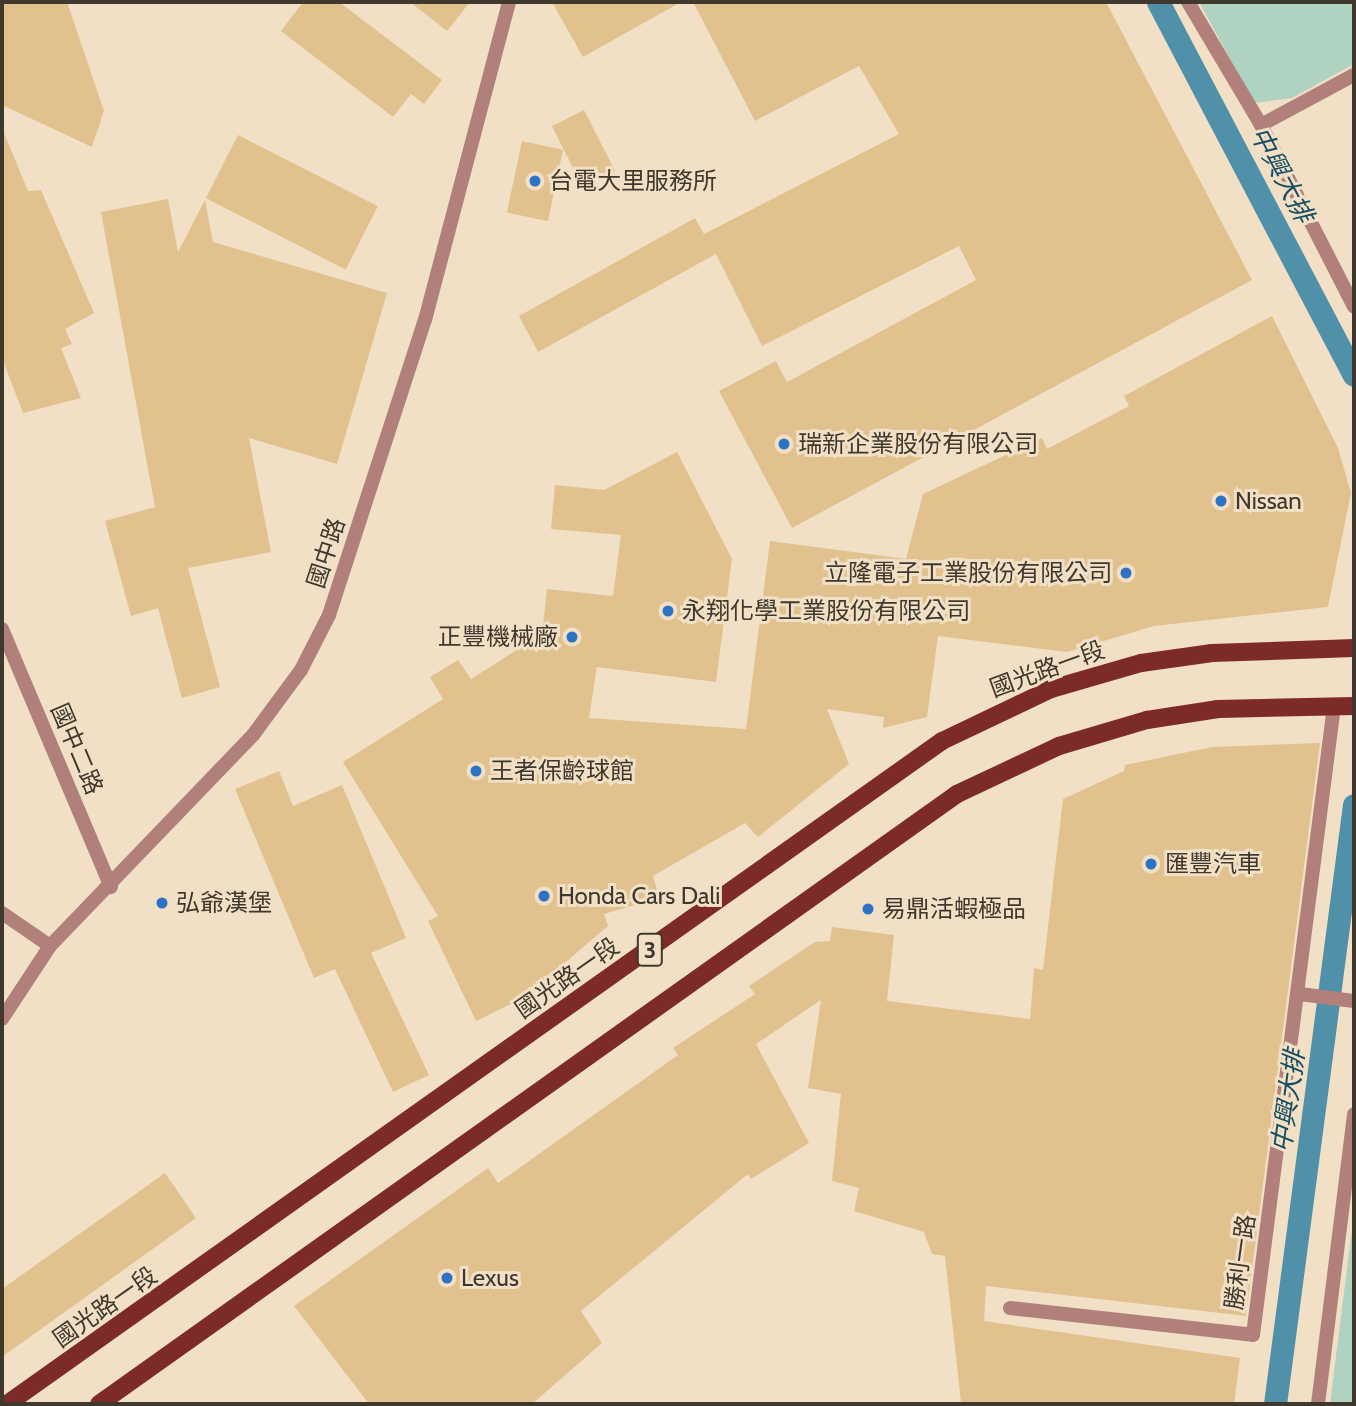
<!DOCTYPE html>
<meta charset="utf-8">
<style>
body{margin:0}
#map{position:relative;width:1356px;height:1406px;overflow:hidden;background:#f1e0c6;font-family:Cabin,"Noto Sans TC",sans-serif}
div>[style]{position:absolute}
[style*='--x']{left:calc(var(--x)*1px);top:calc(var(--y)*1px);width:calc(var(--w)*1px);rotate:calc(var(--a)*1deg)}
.green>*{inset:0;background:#afd3c0}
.canal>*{height:23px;margin:-11.5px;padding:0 11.5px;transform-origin:11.5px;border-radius:11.5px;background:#5090a9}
.building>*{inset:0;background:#e1c28f;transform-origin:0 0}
.minor>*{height:14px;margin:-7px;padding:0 7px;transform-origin:7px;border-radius:7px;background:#b1807b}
.tertiary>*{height:14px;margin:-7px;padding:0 7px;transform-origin:7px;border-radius:7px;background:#b1807b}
.primary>*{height:18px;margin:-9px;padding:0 9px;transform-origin:9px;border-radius:9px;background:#7d2b28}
.dots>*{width:19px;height:19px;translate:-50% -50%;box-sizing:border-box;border:4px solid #f1e0c6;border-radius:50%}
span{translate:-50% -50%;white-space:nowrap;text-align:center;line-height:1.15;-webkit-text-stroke:6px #f1e0c6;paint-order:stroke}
.shield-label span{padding:2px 5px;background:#f1e0c6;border:2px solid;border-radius:5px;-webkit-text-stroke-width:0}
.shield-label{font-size:23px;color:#3f382d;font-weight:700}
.poi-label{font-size:24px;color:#3f382d}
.left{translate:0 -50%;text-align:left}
.right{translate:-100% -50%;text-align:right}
.street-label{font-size:24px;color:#3f382d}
.water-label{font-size:26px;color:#184e61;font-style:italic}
.frame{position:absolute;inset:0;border:4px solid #3f382d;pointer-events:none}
</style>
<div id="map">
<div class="green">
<div style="clip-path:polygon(1199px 2px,1354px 2px,1354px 64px,1292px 98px,1254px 103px)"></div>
<div style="clip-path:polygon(1354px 1213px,1354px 1404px,1330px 1404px)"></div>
</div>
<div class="canal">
<div style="--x:1158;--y:2;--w:421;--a:62.3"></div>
<div style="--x:1275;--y:1404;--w:604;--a:-82.49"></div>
</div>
<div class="building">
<div style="clip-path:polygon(2px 2px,67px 2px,104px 111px,92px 147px,2px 105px)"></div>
<div style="clip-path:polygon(303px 2px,339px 2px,442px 80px,424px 104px,411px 94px,393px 117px,281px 31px)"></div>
<div style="clip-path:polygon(410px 2px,470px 2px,447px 31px)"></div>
<div style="clip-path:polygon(552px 2px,681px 2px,583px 57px)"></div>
<div style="clip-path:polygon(693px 2px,1106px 2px,1252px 280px,792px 528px,719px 391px,776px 361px,787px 382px,976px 280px,959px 246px,762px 346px,716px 254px,538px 352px,519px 316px,695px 218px,704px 234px,899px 134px,859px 66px,755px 121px)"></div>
<div style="left:584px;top:110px;width:68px;height:36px;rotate:63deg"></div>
<div style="clip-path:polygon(2px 128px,28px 191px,41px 190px,94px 313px,65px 329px,72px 344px,61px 348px,81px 398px,23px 413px,2px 358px)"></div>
<div style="left:238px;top:135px;width:157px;height:71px;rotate:27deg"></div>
<div style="left:522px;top:141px;width:42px;height:73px;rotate:12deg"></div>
<div style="clip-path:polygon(168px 199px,178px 252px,205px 200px,213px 242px,387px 293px,337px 464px,249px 438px,271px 552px,188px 568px,220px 687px,182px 698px,158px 608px,131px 616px,105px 521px,155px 507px,101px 212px)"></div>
<div style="clip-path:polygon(1272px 316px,1338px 448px,1351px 493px,1328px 607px,1154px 626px,1067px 652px,938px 636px,927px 717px,883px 728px,884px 717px,827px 709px,849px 764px,758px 837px,745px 823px,653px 876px,659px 898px,604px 914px,608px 926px,525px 997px,476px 1021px,428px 921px,438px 916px,343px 762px,443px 699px,430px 677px,458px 660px,471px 679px,542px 634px,547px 589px,613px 596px,621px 535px,551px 529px,555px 485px,604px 490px,677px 452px,732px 559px,716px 682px,597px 667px,589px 718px,746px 729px,770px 541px,906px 559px,923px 494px,1042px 438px,1047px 449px,1129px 406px,1124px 396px)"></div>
<div style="clip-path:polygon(1320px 743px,1246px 1316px,986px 1286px,984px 1321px,1240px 1358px,1234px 1404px,961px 1403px,945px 1256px,932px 1254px,924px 1232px,854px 1211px,859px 1188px,832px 1181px,841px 1094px,808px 1088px,821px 1000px,756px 1044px,809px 1143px,751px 1179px,748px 1174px,581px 1311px,602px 1343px,532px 1404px,369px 1404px,294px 1306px,488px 1168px,498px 1183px,678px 1055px,673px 1048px,755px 994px,749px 986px,815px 942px,830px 941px,832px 927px,894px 935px,887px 1001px,1030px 1019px,1034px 968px,1043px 970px,1063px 799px,1124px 771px,1125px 765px,1212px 747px)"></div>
<div style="clip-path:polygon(279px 771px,293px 806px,342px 785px,406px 938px,371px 953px,429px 1075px,393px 1092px,335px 969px,314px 978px,235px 789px)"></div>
<div style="clip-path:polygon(165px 1173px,196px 1218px,2px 1357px,2px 1289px)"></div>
</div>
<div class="minor">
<div style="--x:1188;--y:2;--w:143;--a:59.3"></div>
<div style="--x:1261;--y:125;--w:204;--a:62.9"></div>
<div style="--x:1261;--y:125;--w:106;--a:-28.3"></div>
<div style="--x:2;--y:629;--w:280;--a:67.1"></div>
<div style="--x:2;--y:913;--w:58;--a:34.5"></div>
<div style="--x:1300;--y:994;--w:54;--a:7.4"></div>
<div style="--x:1010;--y:1308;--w:244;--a:6.3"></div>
<div style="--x:1253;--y:1335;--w:634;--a:-82.66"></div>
<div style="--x:1318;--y:1404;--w:292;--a:-82.9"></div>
</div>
<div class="tertiary">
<div style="--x:2;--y:1019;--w:87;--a:-56.7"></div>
<div style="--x:50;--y:946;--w:293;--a:-46.1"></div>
<div style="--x:253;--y:735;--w:81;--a:-53.6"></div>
<div style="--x:301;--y:670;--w:62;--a:-63"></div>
<div style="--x:329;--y:615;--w:310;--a:-72"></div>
<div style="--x:425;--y:320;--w:329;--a:-75.2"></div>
</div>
<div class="primary">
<div style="--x:7;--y:1404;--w:1146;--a:-35.34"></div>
<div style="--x:942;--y:741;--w:121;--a:-25.5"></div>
<div style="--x:1051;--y:689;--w:94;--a:-16.1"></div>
<div style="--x:1141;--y:663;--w:72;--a:-8"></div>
<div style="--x:1212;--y:653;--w:142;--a:-2"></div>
<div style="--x:99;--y:1404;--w:1053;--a:-35.41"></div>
<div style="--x:957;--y:794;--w:113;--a:-25.2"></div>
<div style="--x:1059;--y:746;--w:92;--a:-16.5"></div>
<div style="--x:1147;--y:720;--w:72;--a:-8.8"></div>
<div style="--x:1218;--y:709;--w:136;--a:-1.3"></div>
</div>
<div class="dots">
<div style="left:535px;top:181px;background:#2c73c4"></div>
<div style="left:784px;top:444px;background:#2c73c4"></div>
<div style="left:1221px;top:501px;background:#2c73c4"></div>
<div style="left:1126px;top:573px;background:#2c73c4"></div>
<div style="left:668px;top:611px;background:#2c73c4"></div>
<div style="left:572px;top:637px;background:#2c73c4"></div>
<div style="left:476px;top:771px;background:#2c73c4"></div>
<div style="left:1151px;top:864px;background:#2c73c4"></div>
<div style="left:544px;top:896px;background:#2c73c4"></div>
<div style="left:162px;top:903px;background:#2c73c4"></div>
<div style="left:868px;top:909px;background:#2c73c4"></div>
<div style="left:447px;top:1278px;background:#2c73c4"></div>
</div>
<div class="shield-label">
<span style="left:650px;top:950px">3</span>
</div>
<div class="poi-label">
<span class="left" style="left:549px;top:181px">台電大里服務所</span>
<span class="left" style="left:798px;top:444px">瑞新企業股份有限公司</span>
<span class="left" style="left:1235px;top:501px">Nissan</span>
<span class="right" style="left:1112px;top:573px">立隆電子工業股份有限公司</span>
<span class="left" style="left:682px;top:611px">永翔化學工業股份有限公司</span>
<span class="right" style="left:558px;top:637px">正豐機械廠</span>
<span class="left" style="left:490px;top:771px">王者保齡球館</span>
<span class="left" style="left:1165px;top:864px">匯豐汽車</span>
<span class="left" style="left:558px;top:896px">Honda Cars Dali</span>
<span class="left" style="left:176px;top:903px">弘爺漢堡</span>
<span class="left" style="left:882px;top:909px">易鼎活蝦極品</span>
<span class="left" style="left:461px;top:1278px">Lexus</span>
</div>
<div class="street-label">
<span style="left:326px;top:553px;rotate:-72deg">國中路</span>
<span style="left:1047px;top:669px;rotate:-20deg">國光路一段</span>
<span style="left:77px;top:749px;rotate:67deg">國中二路</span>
<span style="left:567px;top:978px;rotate:-35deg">國光路一段</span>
<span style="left:1240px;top:1262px;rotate:-82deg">勝利一路</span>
<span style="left:105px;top:1307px;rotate:-35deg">國光路一段</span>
</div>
<div class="water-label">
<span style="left:1281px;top:175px;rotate:62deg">中興大排</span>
<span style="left:1289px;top:1101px;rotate:-82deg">中興大排</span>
</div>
<div class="frame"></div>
</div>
